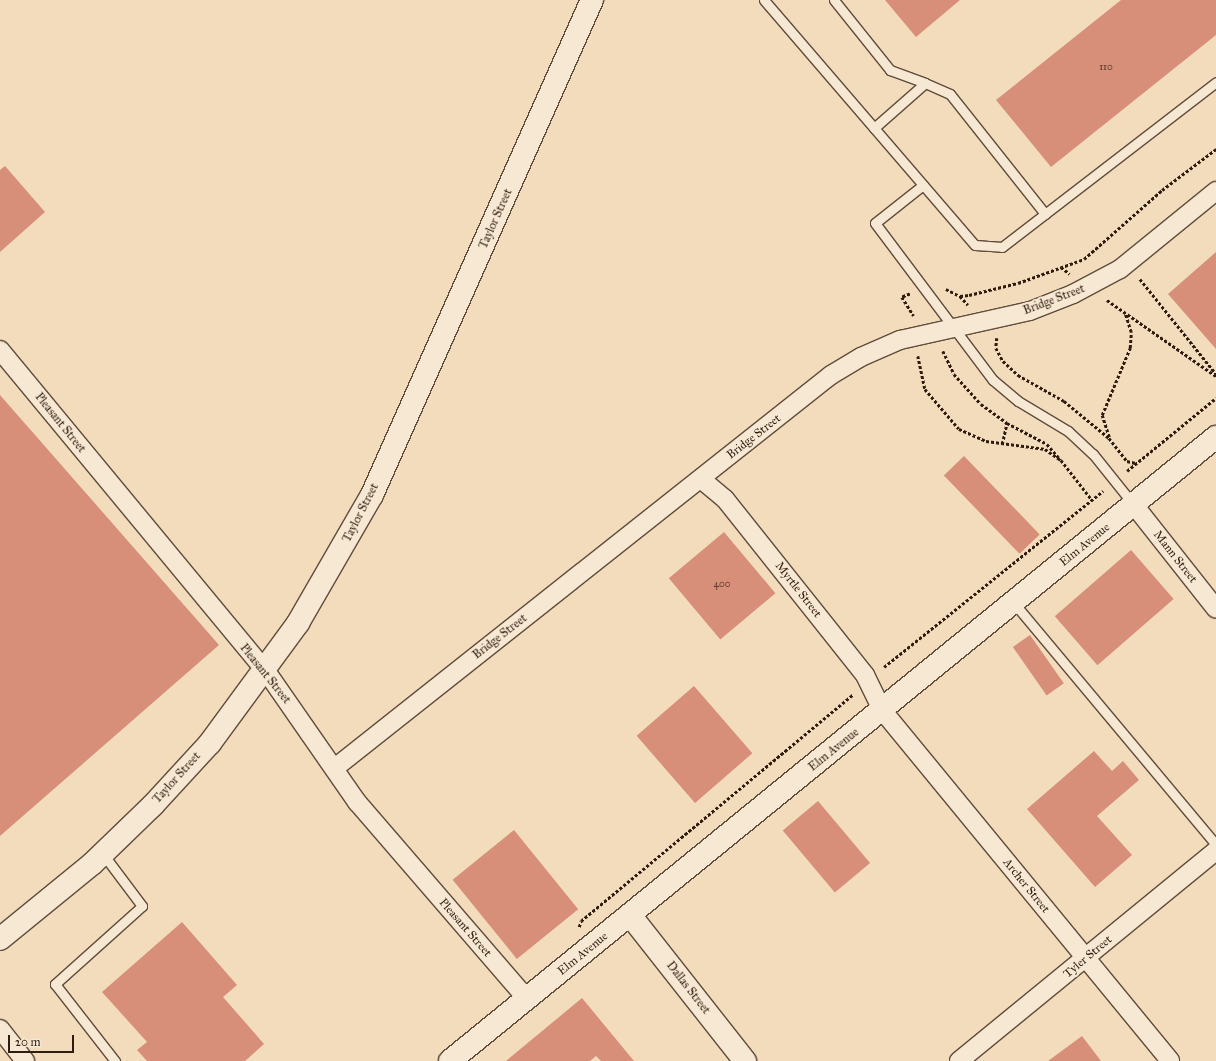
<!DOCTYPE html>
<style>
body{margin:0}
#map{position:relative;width:1216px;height:1061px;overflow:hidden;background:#f3dcbc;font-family:"IM FELL Great Primer",serif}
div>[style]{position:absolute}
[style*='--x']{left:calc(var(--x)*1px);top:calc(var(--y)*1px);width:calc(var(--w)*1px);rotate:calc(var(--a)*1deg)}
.building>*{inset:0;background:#d78f79;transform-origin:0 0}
.path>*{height:2.5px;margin-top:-1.25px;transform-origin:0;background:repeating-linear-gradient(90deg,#2f1c10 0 3px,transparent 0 5px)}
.roads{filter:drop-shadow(1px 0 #604c3b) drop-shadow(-1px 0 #604c3b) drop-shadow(0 1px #604c3b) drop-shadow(0 -1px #604c3b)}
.lane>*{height:9px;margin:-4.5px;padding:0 4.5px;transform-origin:4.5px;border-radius:4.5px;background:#f7e8d3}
.street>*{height:18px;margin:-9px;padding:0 9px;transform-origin:9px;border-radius:9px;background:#f7e8d3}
.secondary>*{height:22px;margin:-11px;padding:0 11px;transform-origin:11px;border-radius:11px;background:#f7e8d3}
span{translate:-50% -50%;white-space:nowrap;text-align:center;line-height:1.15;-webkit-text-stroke:4px #f7e8d3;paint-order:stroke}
.number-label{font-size:10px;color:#59392a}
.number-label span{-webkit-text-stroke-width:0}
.street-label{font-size:12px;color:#2f1c10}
.scale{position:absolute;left:8px;top:1035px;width:66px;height:18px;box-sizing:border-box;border:2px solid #2f1c10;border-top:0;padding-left:5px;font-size:12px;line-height:14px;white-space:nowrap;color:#2f1c10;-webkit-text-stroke:3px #f7e8d3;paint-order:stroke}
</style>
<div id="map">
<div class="building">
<div style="clip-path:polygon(885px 0,960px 0,916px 37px)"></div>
<div style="clip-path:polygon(1121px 0,1216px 0,1216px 35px,1051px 167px,996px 100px)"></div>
<div style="clip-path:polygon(5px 166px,45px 212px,0 252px,0 170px)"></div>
<div style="clip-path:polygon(1216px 252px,1216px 349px,1168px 294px)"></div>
<div style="clip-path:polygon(0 395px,219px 645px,0 836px)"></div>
<div style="left:964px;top:456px;width:109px;height:28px;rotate:46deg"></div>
<div style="left:724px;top:532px;width:80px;height:72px;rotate:50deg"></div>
<div style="left:1131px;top:550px;width:65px;height:101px;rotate:49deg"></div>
<div style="left:1030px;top:635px;width:59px;height:21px;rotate:55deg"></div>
<div style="left:694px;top:686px;width:89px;height:76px;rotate:49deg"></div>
<div style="clip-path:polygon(1094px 751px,1112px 771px,1123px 761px,1139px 780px,1097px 816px,1132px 855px,1095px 887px,1027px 809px)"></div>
<div style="left:818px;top:801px;width:81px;height:46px;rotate:50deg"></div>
<div style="left:514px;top:830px;width:102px;height:79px;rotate:51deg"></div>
<div style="clip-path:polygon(182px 922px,237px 985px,223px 997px,264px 1044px,245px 1061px,147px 1061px,137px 1050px,147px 1042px,102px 992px)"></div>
<div style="clip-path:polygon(582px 998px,634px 1061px,601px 1061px,596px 1056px,590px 1061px,506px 1061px)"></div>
<div style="clip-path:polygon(1082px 1036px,1101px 1061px,1048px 1061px)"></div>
</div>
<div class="path">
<div style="--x:1061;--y:267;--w:11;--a:38"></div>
<div style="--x:1140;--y:279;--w:122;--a:51.3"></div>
<div style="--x:946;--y:289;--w:16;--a:27"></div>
<div style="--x:960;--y:296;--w:9;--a:-6"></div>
<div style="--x:969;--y:295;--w:50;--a:-13.8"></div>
<div style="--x:1018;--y:283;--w:70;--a:-20"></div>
<div style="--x:1084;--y:259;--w:104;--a:-41.5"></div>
<div style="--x:1162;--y:190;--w:68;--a:-37.2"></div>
<div style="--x:910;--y:294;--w:9;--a:159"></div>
<div style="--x:902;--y:297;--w:22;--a:58"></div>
<div style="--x:960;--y:296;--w:12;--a:48"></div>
<div style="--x:1107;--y:300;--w:133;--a:34.9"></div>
<div style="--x:997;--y:338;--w:10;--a:96"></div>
<div style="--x:996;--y:348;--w:15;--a:62"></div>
<div style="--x:1003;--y:361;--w:21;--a:43"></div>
<div style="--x:1018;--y:375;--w:53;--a:29.5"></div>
<div style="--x:1064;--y:401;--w:58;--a:39.4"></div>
<div style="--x:1109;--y:438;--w:29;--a:52"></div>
<div style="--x:1127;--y:461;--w:9;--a:13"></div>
<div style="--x:943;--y:351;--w:25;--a:64"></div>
<div style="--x:954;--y:374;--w:40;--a:48"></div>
<div style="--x:981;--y:404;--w:32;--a:36"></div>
<div style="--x:1007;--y:423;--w:45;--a:27.7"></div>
<div style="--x:1047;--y:444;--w:21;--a:49"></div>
<div style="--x:918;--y:356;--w:34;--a:78"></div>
<div style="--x:925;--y:389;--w:52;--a:49.6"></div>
<div style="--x:959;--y:429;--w:30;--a:24"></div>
<div style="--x:986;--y:441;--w:60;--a:7.7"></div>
<div style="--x:1045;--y:449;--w:19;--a:35"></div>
<div style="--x:1061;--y:460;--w:51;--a:52.2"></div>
<div style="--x:1109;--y:437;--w:23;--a:-108"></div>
<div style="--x:1102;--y:415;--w:73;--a:-67.3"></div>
<div style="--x:1130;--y:348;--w:16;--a:-86"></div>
<div style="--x:1131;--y:332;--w:20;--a:-108"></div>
<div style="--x:1002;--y:444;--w:22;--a:-77"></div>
<div style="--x:1127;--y:471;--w:115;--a:-39.4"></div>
<div style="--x:884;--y:667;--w:281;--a:-38.8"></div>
<div style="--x:579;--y:927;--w:6;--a:-72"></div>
<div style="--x:581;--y:921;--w:354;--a:-39.8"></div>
</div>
<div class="roads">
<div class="lane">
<div style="--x:764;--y:0;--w:323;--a:49.3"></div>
<div style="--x:975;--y:245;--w:27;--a:4"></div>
<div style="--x:1002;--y:247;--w:270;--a:-37.6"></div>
<div style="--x:834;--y:0;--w:90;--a:51.3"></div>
<div style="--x:890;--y:70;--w:37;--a:20"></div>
<div style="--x:874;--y:128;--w:68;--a:-41.4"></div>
<div style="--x:925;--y:83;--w:27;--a:24"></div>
<div style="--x:950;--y:94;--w:153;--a:51.6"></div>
<div style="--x:923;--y:185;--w:61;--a:141.6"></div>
<div style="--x:875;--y:223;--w:196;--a:53.1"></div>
<div style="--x:993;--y:380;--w:33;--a:40"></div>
<div style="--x:1018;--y:401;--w:58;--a:31"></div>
<div style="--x:1068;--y:431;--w:34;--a:43"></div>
<div style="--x:1093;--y:454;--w:64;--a:51.3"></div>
<div style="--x:1014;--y:603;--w:315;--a:50.1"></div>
<div style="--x:103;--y:854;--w:65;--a:53.1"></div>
<div style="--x:142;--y:906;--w:117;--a:138.1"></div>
<div style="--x:55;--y:984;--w:98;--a:52.1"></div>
</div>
<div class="street">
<div style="--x:0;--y:350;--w:417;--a:50.4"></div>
<div style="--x:266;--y:671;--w:160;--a:55.2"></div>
<div style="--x:357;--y:802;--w:260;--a:49.2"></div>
<div style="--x:701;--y:479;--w:31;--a:40"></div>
<div style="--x:725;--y:499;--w:225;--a:51.5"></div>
<div style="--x:865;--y:675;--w:39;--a:64"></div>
<div style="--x:882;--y:710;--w:454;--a:50.6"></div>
<div style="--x:1134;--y:505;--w:132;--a:51.7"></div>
<div style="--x:336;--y:767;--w:631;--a:-38.38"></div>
<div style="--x:831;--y:375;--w:35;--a:-31"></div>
<div style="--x:861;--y:357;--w:43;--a:-23.6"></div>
<div style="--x:900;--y:340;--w:133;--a:-12.6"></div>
<div style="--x:1030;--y:311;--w:46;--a:-21.6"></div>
<div style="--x:1073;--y:294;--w:53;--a:-28"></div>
<div style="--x:1120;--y:269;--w:124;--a:-39.1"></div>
<div style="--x:0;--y:1029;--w:41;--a:52"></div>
<div style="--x:959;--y:1061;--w:332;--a:-39.3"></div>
</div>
<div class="secondary">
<div style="--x:630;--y:915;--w:186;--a:51.8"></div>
<div style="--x:0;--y:939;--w:119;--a:-39.2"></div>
<div style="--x:92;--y:864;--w:85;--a:-44"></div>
<div style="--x:153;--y:805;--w:84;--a:-47.4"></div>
<div style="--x:210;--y:743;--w:149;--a:-53.7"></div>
<div style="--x:298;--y:623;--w:148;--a:-60"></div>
<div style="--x:372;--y:495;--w:542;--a:-66.04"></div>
<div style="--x:450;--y:1061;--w:988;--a:-39.17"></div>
</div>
</div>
<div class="number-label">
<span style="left:1106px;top:68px">110</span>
<span style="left:722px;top:585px">400</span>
</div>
<div class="street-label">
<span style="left:496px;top:219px;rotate:-66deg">Taylor Street</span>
<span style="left:1054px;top:300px;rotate:-21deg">Bridge Street</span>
<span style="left:60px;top:423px;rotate:51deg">Pleasant Street</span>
<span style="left:754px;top:437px;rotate:-38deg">Bridge Street</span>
<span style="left:361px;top:513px;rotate:-63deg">Taylor Street</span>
<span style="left:1085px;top:545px;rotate:-39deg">Elm Avenue</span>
<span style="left:1175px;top:557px;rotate:52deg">Mann Street</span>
<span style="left:798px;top:590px;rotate:52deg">Myrtle Street</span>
<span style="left:500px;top:637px;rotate:-38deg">Bridge Street</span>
<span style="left:265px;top:674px;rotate:51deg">Pleasant Street</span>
<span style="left:834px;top:750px;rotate:-39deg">Elm Avenue</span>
<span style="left:177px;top:778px;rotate:-48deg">Taylor Street</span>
<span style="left:1026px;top:886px;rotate:51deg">Archer Street</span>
<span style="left:465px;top:928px;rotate:49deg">Pleasant Street</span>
<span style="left:583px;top:954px;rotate:-39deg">Elm Avenue</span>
<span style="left:1088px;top:957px;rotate:-40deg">Tyler Street</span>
<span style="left:688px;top:988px;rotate:52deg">Dallas Street</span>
</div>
<div class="scale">20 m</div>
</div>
